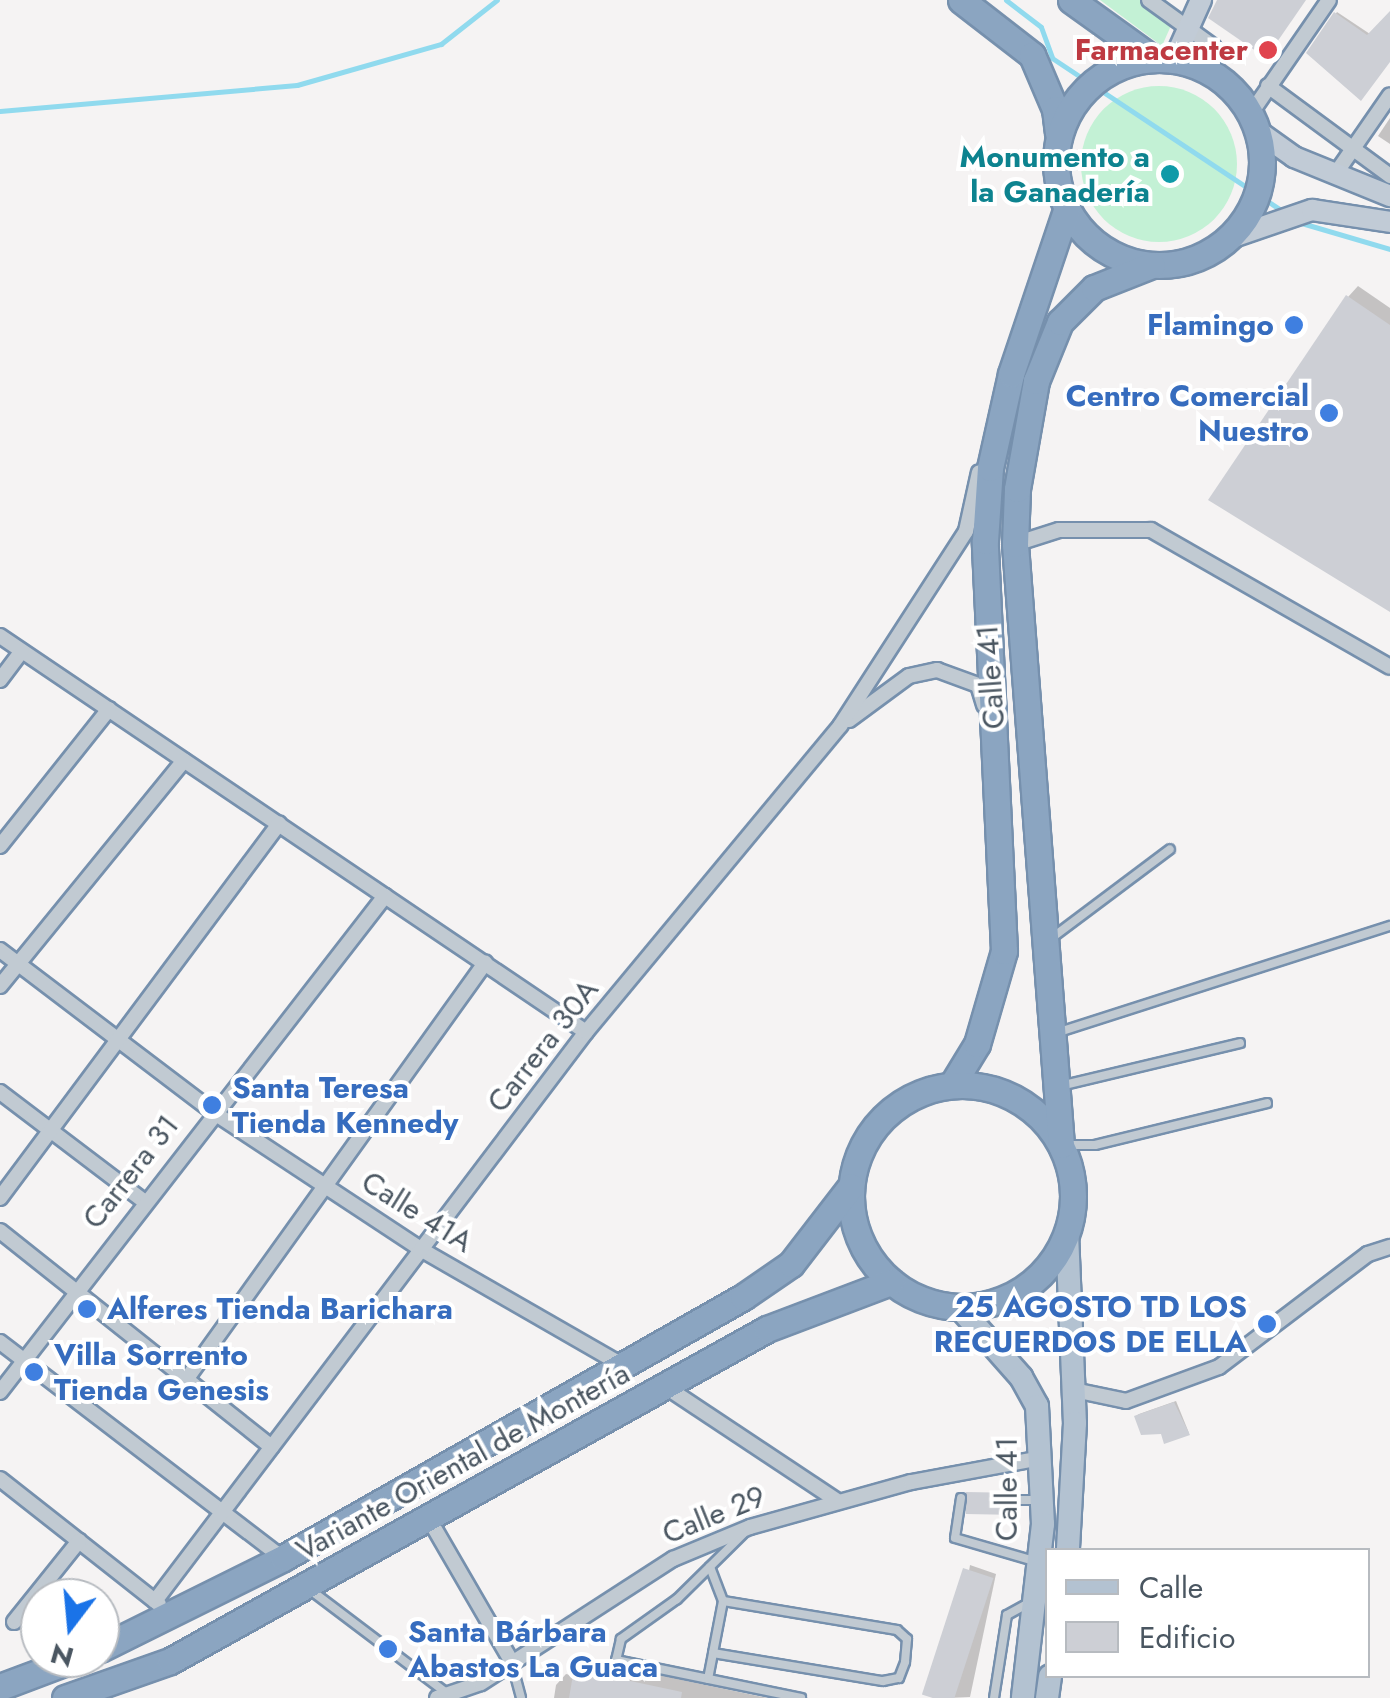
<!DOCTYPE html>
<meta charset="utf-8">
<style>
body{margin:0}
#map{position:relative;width:1390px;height:1698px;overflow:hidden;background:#f5f3f3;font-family:Jost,sans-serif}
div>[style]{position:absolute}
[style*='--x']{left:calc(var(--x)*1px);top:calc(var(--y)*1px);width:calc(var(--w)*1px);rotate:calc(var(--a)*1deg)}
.green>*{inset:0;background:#c3f1d5}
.round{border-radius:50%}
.shadow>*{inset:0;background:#0003}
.stream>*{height:5px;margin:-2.5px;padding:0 2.5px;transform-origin:2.5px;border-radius:2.5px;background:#90daee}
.building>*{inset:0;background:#cdcfd5;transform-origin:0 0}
.roads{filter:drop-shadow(2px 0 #7690ad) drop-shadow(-2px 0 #7690ad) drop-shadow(0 2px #7690ad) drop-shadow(0 -2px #7690ad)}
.lane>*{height:8px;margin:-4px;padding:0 4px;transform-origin:4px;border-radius:4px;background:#c1cad2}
.street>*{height:14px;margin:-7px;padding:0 7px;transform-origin:7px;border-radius:7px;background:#c1cad2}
.secondary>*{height:20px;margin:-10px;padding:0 10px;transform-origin:10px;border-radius:10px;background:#c1cbd6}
.primary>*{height:22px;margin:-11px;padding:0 11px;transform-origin:11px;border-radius:11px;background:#b3c2d1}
.highway>*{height:25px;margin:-12.5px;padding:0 12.5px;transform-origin:12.5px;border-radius:12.5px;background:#8ba5c1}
.highway>.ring{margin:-12.5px;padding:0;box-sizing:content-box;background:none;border:25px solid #8ba5c1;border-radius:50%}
.dots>*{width:28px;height:28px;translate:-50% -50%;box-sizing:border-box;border:5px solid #fff;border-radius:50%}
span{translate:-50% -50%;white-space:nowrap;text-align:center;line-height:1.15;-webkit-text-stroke:8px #fff;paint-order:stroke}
.health-label{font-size:30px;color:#be3a42;font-weight:700}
.right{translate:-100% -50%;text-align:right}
.culture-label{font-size:30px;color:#0d838f;font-weight:700}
.shop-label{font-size:30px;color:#366cbe;font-weight:700}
.left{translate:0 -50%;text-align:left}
.street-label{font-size:30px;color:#4a5661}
.legend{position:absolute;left:1045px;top:1548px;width:325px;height:130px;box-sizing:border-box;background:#fff;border:2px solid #b7bbc0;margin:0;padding:12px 18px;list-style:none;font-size:30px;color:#4a5661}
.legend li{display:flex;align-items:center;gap:20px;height:50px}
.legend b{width:50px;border:2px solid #b7bbc0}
.north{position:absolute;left:20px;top:1578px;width:100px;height:100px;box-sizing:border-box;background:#fff;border:2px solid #b7bbc0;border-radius:50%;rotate:196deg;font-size:28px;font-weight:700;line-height:40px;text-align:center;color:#4a5661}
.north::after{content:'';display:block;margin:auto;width:35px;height:45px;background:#1a73e8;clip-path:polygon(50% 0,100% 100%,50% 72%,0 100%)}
</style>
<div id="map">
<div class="green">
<div style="clip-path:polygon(1100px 0,1143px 0,1173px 21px,1162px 46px)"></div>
<div class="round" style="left:1081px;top:86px;width:156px;height:156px"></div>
</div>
<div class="shadow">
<div style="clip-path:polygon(1337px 12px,1370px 34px,1390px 16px,1390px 56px,1309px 52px)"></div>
<div style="clip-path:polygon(1390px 118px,1390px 144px,1378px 136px)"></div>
<div style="clip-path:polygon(1358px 286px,1390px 308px,1390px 609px,1348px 297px)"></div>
<div style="clip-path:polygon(1176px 1401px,1189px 1433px,1136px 1416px,1139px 1414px)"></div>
<div style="clip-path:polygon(970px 1565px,996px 1574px,970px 1697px,948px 1698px)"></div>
<div style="clip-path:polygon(587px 1660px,768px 1698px,554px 1698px,556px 1685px,566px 1674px,575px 1676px)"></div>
</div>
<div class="stream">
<div style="--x:1006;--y:0;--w:44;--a:37.6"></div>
<div style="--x:1041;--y:27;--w:33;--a:70"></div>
<div style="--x:1052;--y:58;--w:280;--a:33.6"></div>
<div style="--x:0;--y:111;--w:298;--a:-5"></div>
<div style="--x:297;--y:85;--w:150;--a:-15.9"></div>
<div style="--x:441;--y:44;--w:71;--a:-38.2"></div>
<div style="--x:1298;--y:222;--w:96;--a:16.4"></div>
</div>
<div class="building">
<div style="clip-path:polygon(1217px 0,1306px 0,1266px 58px,1208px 18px)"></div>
<div style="clip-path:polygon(1390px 11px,1390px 62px,1361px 101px,1306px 53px,1334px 12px,1367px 35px)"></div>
<div style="clip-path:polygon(1346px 295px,1390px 325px,1390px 612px,1208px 500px)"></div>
<div style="clip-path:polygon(1174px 1402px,1190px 1435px,1164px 1444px,1161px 1434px,1141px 1435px,1134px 1416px)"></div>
<div style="left:966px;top:1492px;width:40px;height:22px;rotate:1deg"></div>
<div style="left:963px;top:1568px;width:32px;height:133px;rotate:18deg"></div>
<div style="clip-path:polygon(574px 1669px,682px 1692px,681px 1698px,569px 1698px)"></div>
</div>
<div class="roads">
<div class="lane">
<div style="--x:1049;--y:940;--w:151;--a:-36.9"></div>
<div style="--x:1056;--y:1033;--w:351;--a:-17.8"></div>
<div style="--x:1060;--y:1086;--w:185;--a:-13.4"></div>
<div style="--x:1067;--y:1145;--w:28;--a:0"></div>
<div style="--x:1095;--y:1145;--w:177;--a:-13.7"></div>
<div style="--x:961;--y:1498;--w:40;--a:98.5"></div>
<div style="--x:955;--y:1538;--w:82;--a:16.2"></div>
<div style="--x:1009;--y:1500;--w:30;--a:0"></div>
<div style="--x:743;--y:1534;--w:93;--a:135.4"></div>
<div style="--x:677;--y:1599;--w:69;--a:144.5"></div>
<div style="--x:621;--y:1639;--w:22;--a:103"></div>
<div style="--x:616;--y:1660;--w:189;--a:11.6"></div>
<div style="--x:710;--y:1567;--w:36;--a:69"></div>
<div style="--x:723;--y:1601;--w:53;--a:100.9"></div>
<div style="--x:309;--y:1589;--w:176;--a:37.1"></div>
<div style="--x:512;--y:1664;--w:35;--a:75"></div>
<div style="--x:708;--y:1679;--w:26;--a:-79"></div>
<div style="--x:713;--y:1653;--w:172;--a:9.4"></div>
<div style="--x:883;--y:1681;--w:16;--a:-11"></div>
<div style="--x:899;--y:1678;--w:17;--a:-69"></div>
<div style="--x:905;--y:1662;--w:23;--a:-85"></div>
<div style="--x:907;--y:1639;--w:13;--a:-138"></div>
<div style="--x:897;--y:1630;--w:176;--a:-170.5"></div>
<div style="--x:994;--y:1698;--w:84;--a:-81.1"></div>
<div style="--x:1007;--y:1615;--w:26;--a:-29"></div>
</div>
<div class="street">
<div style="--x:1149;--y:0;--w:80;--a:35.9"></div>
<div style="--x:1268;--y:86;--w:152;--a:36.4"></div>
<div style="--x:1251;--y:113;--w:137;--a:-55.4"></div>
<div style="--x:1334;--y:176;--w:98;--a:-55.3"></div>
<div style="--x:1015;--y:544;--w:46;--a:-17.7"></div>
<div style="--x:1059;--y:530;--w:92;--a:0"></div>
<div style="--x:1151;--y:530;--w:275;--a:29.8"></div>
<div style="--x:0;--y:636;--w:707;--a:34.05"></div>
<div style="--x:0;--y:680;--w:36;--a:-53"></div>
<div style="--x:849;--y:720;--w:74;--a:-36.3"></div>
<div style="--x:909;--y:676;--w:29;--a:-12"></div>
<div style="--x:937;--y:670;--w:44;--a:20.1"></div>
<div style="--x:978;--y:685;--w:21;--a:73"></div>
<div style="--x:0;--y:846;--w:175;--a:-51.5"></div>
<div style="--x:0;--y:950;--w:271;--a:37.2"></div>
<div style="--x:216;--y:1114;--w:247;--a:33.4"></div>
<div style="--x:422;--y:1250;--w:228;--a:29.9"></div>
<div style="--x:0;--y:986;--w:291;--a:-50.8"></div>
<div style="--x:0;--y:1092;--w:182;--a:37.2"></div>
<div style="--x:0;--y:1198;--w:467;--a:-53.3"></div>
<div style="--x:0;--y:1231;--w:347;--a:38.5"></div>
<div style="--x:0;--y:1342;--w:356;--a:37.4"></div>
<div style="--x:188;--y:1377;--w:510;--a:-54.34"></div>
<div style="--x:666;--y:1387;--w:204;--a:33.6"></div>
<div style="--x:1074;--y:1390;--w:53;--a:11.9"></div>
<div style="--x:1126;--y:1401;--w:99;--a:-20.1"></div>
<div style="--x:1219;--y:1367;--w:187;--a:-37.2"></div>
<div style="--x:1368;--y:1254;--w:23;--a:-18"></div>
<div style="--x:0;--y:1392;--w:628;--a:-52.18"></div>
<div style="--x:0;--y:1479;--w:202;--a:38.2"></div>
<div style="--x:429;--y:1519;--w:165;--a:59.9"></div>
<div style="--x:155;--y:1601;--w:714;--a:-52.86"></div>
<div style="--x:586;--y:1032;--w:398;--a:-50.3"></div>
<div style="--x:840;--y:726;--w:232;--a:-57.1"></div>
<div style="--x:966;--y:531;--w:60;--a:-77.6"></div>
<div style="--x:14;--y:1622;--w:104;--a:-51.3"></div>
<div style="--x:437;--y:1698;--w:46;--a:-18.8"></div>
<div style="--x:481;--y:1683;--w:229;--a:-32.9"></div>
<div style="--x:673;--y:1559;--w:83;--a:-22.6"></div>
<div style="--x:750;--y:1527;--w:167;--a:-15.6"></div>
<div style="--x:911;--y:1482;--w:133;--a:-10.4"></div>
</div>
<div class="secondary">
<div style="--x:1175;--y:58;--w:64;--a:-65.9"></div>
<div style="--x:1259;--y:132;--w:43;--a:35.5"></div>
<div style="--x:1294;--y:157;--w:104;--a:22.1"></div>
<div style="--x:1230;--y:238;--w:87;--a:-18.9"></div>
<div style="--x:1312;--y:210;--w:79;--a:8.7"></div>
</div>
<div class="primary">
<div style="--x:1067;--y:1233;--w:190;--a:87.6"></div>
<div style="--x:1075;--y:1423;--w:127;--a:93.2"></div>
<div style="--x:959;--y:1307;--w:94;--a:48.5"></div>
<div style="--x:1021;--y:1377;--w:33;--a:61"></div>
<div style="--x:1037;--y:1406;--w:118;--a:87.1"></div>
<div style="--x:1043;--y:1524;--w:175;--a:96.6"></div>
<div style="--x:1047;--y:1698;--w:22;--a:-82"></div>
</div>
<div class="highway">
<div style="--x:961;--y:0;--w:90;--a:37.8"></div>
<div style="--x:1032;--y:55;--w:59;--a:66.9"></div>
<div style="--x:1055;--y:109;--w:24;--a:83"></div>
<div style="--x:1071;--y:0;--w:101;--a:35.7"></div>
<div class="ring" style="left:1056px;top:59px;width:181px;height:181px"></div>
<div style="--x:952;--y:1085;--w:48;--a:-58.6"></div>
<div style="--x:977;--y:1044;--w:97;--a:-73.8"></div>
<div style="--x:1004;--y:951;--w:410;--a:-92.7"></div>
<div style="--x:985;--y:541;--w:73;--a:-86.1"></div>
<div style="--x:990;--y:468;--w:96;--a:-77.4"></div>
<div style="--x:1011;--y:374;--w:175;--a:-71.4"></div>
<div class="ring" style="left:851px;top:1085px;width:197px;height:197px"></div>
<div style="--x:1061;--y:1145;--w:603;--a:-94.38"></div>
<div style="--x:1015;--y:544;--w:55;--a:-87.9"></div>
<div style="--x:1017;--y:489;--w:110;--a:-80"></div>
<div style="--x:1036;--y:381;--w:64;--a:-67.9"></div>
<div style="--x:1060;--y:322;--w:48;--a:-45"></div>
<div style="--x:1094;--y:288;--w:62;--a:-21.6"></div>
<div style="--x:100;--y:1649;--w:204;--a:-26.4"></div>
<div style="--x:283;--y:1558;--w:529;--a:-29.57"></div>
<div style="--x:743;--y:1297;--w:58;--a:-34.5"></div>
<div style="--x:791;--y:1264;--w:98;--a:-52.4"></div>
<div style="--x:0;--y:1687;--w:82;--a:-20.6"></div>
<div style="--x:65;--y:1698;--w:111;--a:-19.4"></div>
<div style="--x:170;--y:1661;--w:683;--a:-29.08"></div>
<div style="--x:767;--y:1329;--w:133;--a:-20.8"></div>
</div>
</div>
<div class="dots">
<div style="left:1268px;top:50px;background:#e0444e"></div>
<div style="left:1170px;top:174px;background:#0f9aa8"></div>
<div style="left:1294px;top:325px;background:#3f7fe0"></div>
<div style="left:1329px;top:413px;background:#3f7fe0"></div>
<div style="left:212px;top:1105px;background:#3f7fe0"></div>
<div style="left:87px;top:1309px;background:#3f7fe0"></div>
<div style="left:1267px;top:1324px;background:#3f7fe0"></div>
<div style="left:34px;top:1372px;background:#3f7fe0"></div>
<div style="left:388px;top:1649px;background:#3f7fe0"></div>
</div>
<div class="health-label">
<span class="right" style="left:1248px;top:50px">Farmacenter</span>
</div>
<div class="culture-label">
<span class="right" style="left:1150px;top:174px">Monumento a<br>la Ganadería</span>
</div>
<div class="shop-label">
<span class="right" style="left:1274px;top:325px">Flamingo</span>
<span class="right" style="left:1309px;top:413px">Centro Comercial<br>Nuestro</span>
<span class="left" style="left:232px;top:1105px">Santa Teresa<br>Tienda Kennedy</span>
<span class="right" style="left:1247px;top:1324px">25 AGOSTO TD LOS<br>RECUERDOS DE ELLA</span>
<span class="left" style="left:107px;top:1309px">Alferes Tienda Barichara</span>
<span class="left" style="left:54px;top:1372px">Villa Sorrento<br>Tienda Genesis</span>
<span class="left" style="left:408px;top:1649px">Santa Bárbara<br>Abastos La Guaca</span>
</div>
<div class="street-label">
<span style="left:991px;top:677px;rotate:-94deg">Calle 41</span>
<span style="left:543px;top:1046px;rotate:-52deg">Carrera 30A</span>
<span style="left:131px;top:1172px;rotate:-52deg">Carrera 31</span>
<span style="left:417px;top:1212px;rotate:32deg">Calle 41A</span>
<span style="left:463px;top:1462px;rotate:-29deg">Variante Oriental de Montería</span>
<span style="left:1007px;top:1489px;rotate:-90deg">Calle 41</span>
<span style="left:714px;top:1515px;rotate:-22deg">Calle 29</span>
</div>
<ul class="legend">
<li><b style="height:12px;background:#b3c2d1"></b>Calle</li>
<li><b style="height:28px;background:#cdcfd5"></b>Edificio</li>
</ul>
<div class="north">N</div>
</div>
